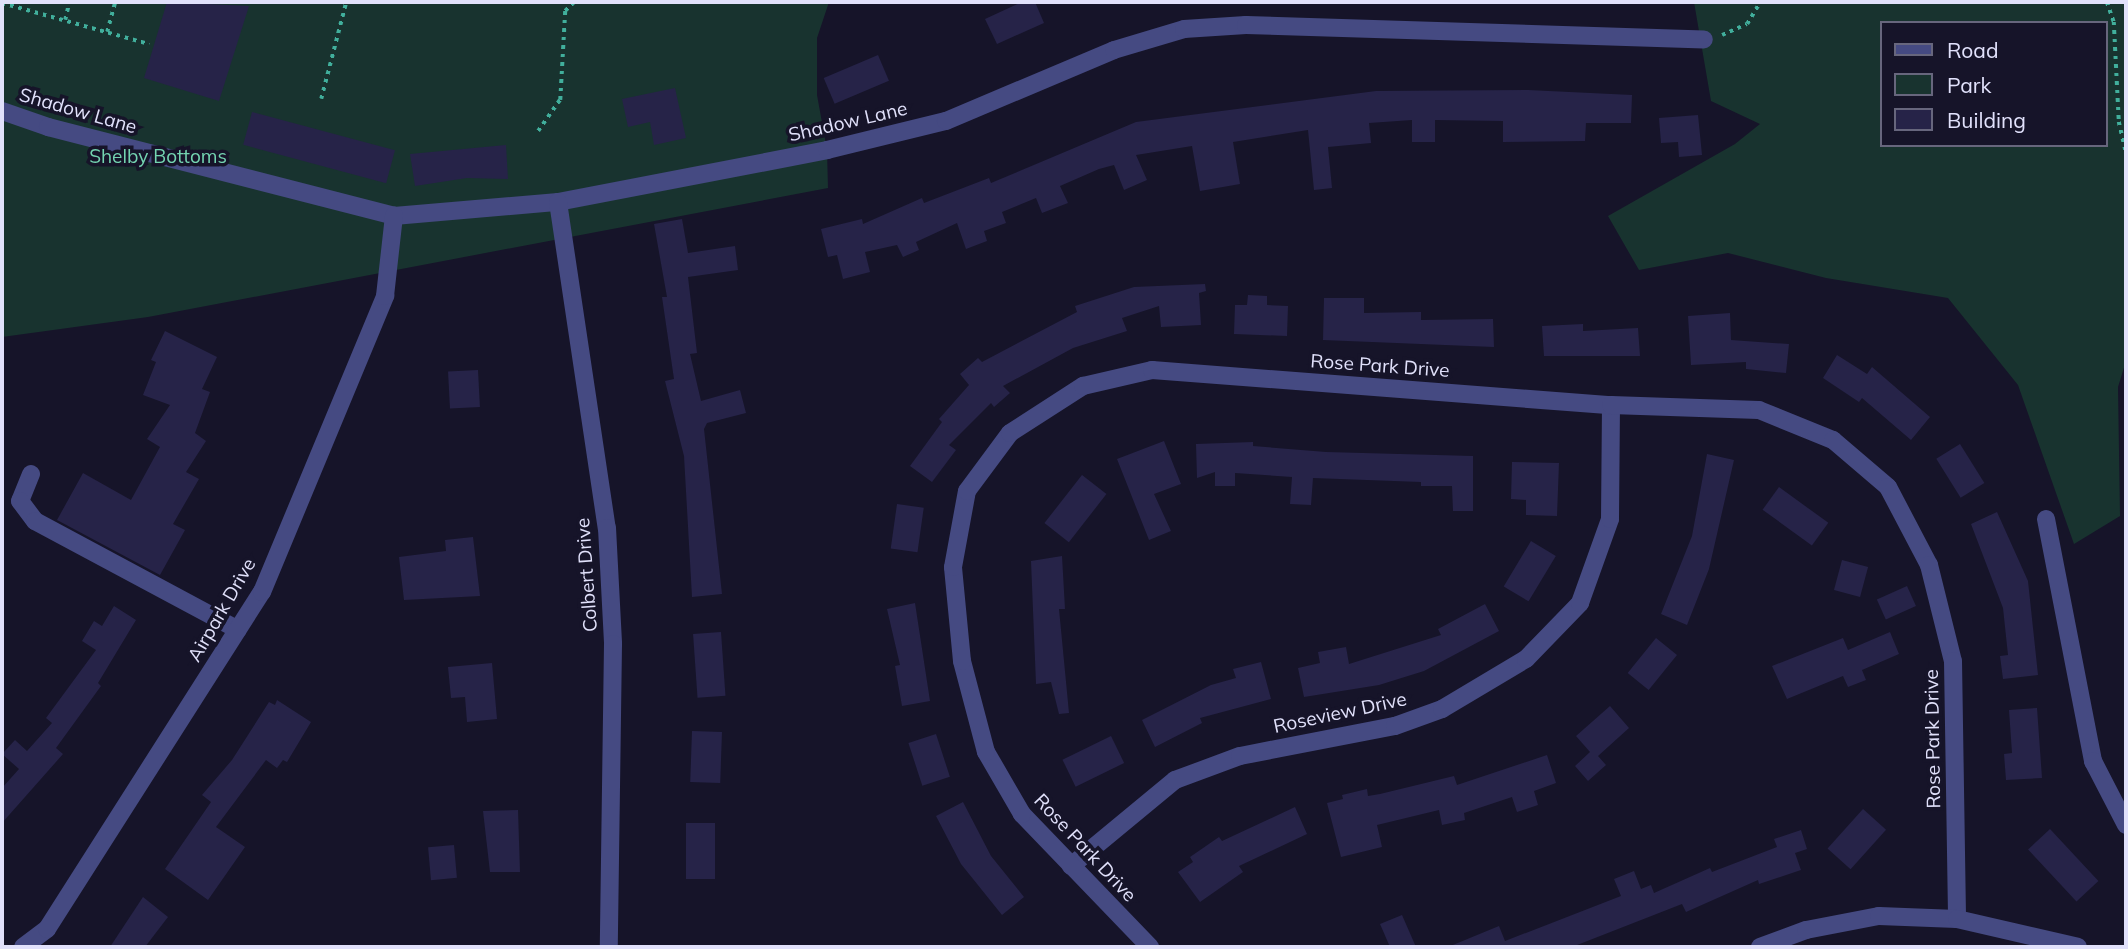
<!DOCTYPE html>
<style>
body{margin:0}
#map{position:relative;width:2128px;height:949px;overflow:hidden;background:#161429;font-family:Mulish,sans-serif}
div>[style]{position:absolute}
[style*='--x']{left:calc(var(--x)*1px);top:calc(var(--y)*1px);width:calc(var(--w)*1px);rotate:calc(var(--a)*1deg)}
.green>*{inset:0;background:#18332f}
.building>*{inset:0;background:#262348;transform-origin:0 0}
.path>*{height:3.5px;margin-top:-1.75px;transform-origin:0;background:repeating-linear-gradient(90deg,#41af9c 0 3.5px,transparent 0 8.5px)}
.minor>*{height:18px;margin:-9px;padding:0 9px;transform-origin:9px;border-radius:9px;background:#454a82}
span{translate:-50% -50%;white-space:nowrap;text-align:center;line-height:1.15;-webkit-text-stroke:7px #161429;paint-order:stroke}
.street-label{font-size:19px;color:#e1e1fb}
.park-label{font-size:19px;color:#74d4b1}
.frame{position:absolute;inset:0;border:4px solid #e1e1fb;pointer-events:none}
.legend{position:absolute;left:1880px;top:21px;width:228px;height:126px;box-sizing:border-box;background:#161429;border:2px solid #67667d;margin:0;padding:9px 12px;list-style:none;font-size:21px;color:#e1e1fb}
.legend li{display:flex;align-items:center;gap:14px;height:35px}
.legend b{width:35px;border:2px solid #67667d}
</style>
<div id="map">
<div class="green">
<div style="clip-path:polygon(2px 2px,829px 2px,817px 38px,817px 95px,827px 150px,828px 188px,148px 317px,2px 337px)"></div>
<div style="clip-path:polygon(evenodd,1694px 2px,2126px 2px,2126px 361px,2118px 387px,2120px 516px,2074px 544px,2018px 385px,1948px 298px,1826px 278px,1728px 253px,1639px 270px,1608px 216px,1735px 144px,1760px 124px,1711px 101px,1694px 2px,1881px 23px,2105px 23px,2105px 145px,1881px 145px,1881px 23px)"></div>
</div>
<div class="building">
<div style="clip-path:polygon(167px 2px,249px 6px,219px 101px,144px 78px)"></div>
<div style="clip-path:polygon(1022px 2px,1035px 2px,1044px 23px,997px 44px,985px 19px)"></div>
<div style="left:878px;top:55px;width:28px;height:59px;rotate:67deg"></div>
<div style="clip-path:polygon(675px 88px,686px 138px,654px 145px,650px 122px,628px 127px,622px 99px)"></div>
<div style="clip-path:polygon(1528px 90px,1632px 95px,1631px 123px,1586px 123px,1585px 141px,1503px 142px,1503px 121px,1435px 120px,1435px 142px,1412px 142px,1412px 120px,1369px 123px,1371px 143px,1328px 147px,1332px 188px,1314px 190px,1308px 130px,1233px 142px,1240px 184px,1200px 191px,1192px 146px,1136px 155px,1147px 180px,1124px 190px,1114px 165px,1099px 169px,1060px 186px,1068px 203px,1042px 213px,1036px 198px,1002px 212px,1006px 223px,984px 231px,987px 241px,966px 249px,957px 223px,916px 242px,919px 250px,903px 257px,897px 245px,865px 252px,870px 272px,843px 279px,837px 255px,828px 257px,821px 229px,862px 219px,863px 224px,922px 198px,924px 203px,989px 178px,991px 183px,1136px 122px,1376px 91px)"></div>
<div style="left:252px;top:112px;width:148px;height:34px;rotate:15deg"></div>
<div style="clip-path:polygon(1698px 115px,1702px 155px,1679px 157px,1678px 142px,1661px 143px,1659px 118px)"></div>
<div style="clip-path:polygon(506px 145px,508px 179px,467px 178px,415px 186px,410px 154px)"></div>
<div style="clip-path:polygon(682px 219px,688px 253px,735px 246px,738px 270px,688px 277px,697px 353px,690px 354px,701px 401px,740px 390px,746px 413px,707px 423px,704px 429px,722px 594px,692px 597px,684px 456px,665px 381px,674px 379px,662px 297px,667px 297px,654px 224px)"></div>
<div style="clip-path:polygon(1205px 284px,1206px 291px,1199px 293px,1201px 325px,1161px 327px,1159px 306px,1122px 318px,1127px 331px,1073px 348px,1003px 386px,1010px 393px,994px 407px,991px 403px,949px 445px,956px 450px,932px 482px,910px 466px,942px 422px,939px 419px,969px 385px,960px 374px,978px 358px,982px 362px,1077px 312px,1075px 306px,1134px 287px)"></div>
<div style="clip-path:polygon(1248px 295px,1267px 296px,1267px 305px,1288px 306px,1287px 336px,1234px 334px,1235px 305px,1247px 305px)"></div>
<div style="clip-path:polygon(1324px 298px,1364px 298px,1364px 313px,1421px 312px,1421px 320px,1493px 319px,1494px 347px,1323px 340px)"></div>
<div style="clip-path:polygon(1730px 313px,1731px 340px,1789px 344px,1786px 373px,1746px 369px,1746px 362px,1691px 365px,1688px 316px)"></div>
<div style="clip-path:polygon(1583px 324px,1583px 331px,1638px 328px,1640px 356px,1544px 356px,1542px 326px)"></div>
<div style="clip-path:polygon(165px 331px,217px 357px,202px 389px,210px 392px,195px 433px,206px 441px,186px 472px,199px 479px,173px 524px,185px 530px,160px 575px,57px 520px,83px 473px,131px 500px,160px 447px,147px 439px,170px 405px,143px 395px,156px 362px,151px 360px)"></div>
<div style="clip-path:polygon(1837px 355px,1867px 374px,1872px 367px,1930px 417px,1911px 440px,1862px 398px,1859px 402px,1823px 378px)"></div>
<div style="left:478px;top:370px;width:37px;height:30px;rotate:87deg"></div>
<div style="clip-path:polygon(1164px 441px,1181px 484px,1154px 494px,1171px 531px,1149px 540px,1117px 459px)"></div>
<div style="clip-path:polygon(1253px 442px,1253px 446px,1326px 452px,1473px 456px,1473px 511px,1453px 511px,1452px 486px,1421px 486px,1421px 482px,1313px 478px,1311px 505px,1290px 504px,1292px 477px,1235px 473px,1235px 486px,1215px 486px,1215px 472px,1197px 478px,1196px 444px)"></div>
<div style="left:1960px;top:444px;width:46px;height:28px;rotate:58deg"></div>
<div style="clip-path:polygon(1707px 454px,1734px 460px,1709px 569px,1687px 625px,1661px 614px,1692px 536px)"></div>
<div style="clip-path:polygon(1512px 462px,1559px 463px,1557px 516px,1526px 515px,1526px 500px,1511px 499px)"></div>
<div style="left:1082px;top:475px;width:31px;height:61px;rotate:38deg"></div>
<div style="left:1779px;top:487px;width:61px;height:28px;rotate:36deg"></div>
<div style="left:897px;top:504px;width:27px;height:45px;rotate:8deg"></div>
<div style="clip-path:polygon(1997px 512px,2028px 581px,2038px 675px,2003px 679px,2000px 656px,2008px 655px,2003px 608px,1971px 524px)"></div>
<div style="clip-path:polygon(473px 537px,480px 596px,404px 600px,399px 557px,446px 551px,445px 540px)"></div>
<div style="left:1531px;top:541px;width:29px;height:53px;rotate:31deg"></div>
<div style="clip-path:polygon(1062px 556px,1065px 609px,1059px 609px,1069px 713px,1059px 714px,1051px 682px,1036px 684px,1031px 561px)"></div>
<div style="left:1842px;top:560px;width:27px;height:31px;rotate:15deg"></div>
<div style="left:1907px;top:586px;width:22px;height:33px;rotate:66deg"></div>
<div style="clip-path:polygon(915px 603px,930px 701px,902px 706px,895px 666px,900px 665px,887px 609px)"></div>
<div style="clip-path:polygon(1485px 604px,1499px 631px,1424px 671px,1379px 685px,1304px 697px,1298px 668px,1320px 663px,1318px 652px,1346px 647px,1349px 664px,1441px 635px,1438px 629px)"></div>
<div style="clip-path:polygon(114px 606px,136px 620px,98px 683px,101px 686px,56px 748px,63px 754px,2px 823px,2px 788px,19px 769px,2px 754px,15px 740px,27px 751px,52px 723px,46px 718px,96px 650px,82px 641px,94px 621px,102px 626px)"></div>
<div style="left:721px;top:632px;width:64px;height:28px;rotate:86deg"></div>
<div style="clip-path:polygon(1890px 632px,1899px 654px,1862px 670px,1866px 680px,1848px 687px,1843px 676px,1787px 699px,1772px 666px,1843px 638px,1848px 650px)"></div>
<div style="left:1656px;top:638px;width:27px;height:45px;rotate:39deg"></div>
<div style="clip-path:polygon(1261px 662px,1271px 699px,1200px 718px,1202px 723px,1155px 747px,1142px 720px,1211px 685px,1236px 678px,1233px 669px)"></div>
<div style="clip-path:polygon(492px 663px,497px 719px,467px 722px,465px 697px,451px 698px,448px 667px)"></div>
<div style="clip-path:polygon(277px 700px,311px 722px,287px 762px,283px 760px,277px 768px,266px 760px,216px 827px,245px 847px,208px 900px,165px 869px,211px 802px,202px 795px,232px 760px,269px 702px,275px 705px)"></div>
<div style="clip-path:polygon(1610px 706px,1629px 728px,1598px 756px,1606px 765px,1588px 781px,1575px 766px,1590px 752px,1576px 736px)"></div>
<div style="clip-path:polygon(2037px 708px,2042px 778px,2006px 780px,2004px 754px,2012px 753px,2009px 710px)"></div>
<div style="left:692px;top:731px;width:30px;height:51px;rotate:2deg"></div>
<div style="left:936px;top:734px;width:45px;height:29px;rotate:72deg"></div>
<div style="left:1111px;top:736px;width:30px;height:54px;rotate:64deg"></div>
<div style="clip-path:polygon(1547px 755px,1556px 783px,1534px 791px,1538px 805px,1517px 812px,1512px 797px,1464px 813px,1465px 820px,1442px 825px,1439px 810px,1377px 825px,1382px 847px,1341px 857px,1327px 803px,1343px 799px,1342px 795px,1367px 789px,1368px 796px,1380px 794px,1454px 776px,1457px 785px)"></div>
<div style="clip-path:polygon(963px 802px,991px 856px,1024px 897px,1002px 915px,961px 864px,936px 816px)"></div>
<div style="clip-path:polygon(1295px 807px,1307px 834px,1239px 866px,1243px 872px,1200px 902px,1178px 872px,1193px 862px,1190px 857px,1219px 837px,1222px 841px)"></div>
<div style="left:1863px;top:809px;width:31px;height:53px;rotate:42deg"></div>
<div style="clip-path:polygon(518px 810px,520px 872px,490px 872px,483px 811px)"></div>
<div style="left:686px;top:823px;width:29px;height:56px"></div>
<div style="left:2050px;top:829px;width:71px;height:30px;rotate:47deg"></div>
<div style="clip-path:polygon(1801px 830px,1807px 849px,1795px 853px,1801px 870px,1759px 884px,1758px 880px,1686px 912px,1682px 904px,1572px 947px,1448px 947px,1499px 926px,1505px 941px,1621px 896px,1614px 879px,1634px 871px,1641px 889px,1651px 885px,1654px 893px,1710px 868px,1712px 872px,1777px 847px,1774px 839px)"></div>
<div style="left:454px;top:845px;width:33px;height:26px;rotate:85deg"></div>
<div style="clip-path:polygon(143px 897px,168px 917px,145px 947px,110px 947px)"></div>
<div style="clip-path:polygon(1402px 915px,1416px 947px,1390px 947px,1380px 924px)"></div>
</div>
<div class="path">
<div style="--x:2107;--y:2;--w:21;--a:71"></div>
<div style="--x:2114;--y:22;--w:100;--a:87.1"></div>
<div style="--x:2119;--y:122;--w:32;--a:77"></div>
<div style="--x:2;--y:3;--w:153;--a:15.6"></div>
<div style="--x:65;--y:20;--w:18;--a:-77"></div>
<div style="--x:107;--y:32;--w:31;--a:-75"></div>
<div style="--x:1722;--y:35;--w:27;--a:-24"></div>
<div style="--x:1747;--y:24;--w:26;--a:-59"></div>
<div style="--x:321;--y:99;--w:100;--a:-75.5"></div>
<div style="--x:538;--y:131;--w:38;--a:-55"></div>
<div style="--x:560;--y:100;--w:89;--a:-86.8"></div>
<div style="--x:565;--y:11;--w:13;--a:-45"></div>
</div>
<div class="minor">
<div style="--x:2;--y:111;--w:49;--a:19.2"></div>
<div style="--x:48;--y:127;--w:357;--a:14.4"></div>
<div style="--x:394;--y:216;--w:165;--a:-4.9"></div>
<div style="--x:558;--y:202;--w:274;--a:-10.9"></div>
<div style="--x:827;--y:150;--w:122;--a:-13.7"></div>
<div style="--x:946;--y:121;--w:182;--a:-22.9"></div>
<div style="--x:1114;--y:50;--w:73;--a:-16.7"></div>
<div style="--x:1184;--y:29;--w:62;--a:-3.7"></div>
<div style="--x:1246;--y:25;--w:458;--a:1.8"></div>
<div style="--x:558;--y:202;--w:330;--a:81.5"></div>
<div style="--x:607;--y:528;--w:116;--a:87"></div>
<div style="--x:613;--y:644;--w:303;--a:90.8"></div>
<div style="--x:31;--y:474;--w:29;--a:112"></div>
<div style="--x:20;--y:501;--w:25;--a:53"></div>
<div style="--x:35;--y:521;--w:230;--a:28.2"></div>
<div style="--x:2046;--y:519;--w:247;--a:79"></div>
<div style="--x:2093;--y:761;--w:72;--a:62.7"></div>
<div style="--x:1071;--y:866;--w:135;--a:-39.6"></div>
<div style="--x:1175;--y:780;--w:69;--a:-20.3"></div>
<div style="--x:1240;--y:756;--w:158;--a:-11"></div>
<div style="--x:1395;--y:726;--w:50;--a:-19.9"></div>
<div style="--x:1442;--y:709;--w:98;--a:-30.8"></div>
<div style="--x:1526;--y:659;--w:78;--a:-46"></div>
<div style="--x:1580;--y:603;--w:89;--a:-70.3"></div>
<div style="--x:1610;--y:519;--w:114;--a:-89.5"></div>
<div style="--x:23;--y:947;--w:30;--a:-37"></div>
<div style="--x:47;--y:929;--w:400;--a:-57.5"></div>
<div style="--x:262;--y:592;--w:321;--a:-67.4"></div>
<div style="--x:385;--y:296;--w:81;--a:-83.6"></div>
<div style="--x:1150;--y:947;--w:185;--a:-133.9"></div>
<div style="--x:1022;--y:814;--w:72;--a:-120.1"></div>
<div style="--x:986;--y:752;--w:94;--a:-104.8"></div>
<div style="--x:962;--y:661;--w:94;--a:-95.5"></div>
<div style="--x:953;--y:567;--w:77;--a:-79.6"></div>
<div style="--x:967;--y:491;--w:72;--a:-53.4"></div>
<div style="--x:1010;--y:433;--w:87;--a:-32.8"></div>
<div style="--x:1083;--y:386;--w:71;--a:-13.1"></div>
<div style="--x:1152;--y:370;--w:460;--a:4.4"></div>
<div style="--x:1611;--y:405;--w:148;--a:1.9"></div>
<div style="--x:1759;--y:410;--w:80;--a:22.1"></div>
<div style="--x:1833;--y:440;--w:72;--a:40.5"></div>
<div style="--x:1888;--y:487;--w:88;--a:62.3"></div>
<div style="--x:1929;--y:565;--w:99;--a:76"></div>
<div style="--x:1953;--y:661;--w:258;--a:89.1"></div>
<div style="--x:1760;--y:947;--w:49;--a:-20.3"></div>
<div style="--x:1806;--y:930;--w:74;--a:-10.9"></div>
<div style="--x:1879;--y:916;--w:78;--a:2.2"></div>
<div style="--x:1957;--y:919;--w:124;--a:13"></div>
</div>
<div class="street-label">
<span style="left:78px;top:111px;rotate:16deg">Shadow Lane</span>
<span style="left:848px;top:122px;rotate:-13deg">Shadow Lane</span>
<span style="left:1380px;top:366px;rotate:4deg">Rose Park Drive</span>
<span style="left:587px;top:575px;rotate:-94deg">Colbert Drive</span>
<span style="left:222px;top:610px;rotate:-60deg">Airpark Drive</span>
<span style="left:1340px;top:713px;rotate:-12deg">Roseview Drive</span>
<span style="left:1933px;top:739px;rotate:-91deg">Rose Park Drive</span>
<span style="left:1085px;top:848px;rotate:47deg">Rose Park Drive</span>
</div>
<div class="park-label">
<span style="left:158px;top:157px">Shelby Bottoms</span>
</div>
<div class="frame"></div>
<ul class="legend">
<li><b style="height:9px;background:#454a82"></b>Road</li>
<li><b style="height:19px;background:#18332f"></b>Park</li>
<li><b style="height:19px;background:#262348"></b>Building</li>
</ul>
</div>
